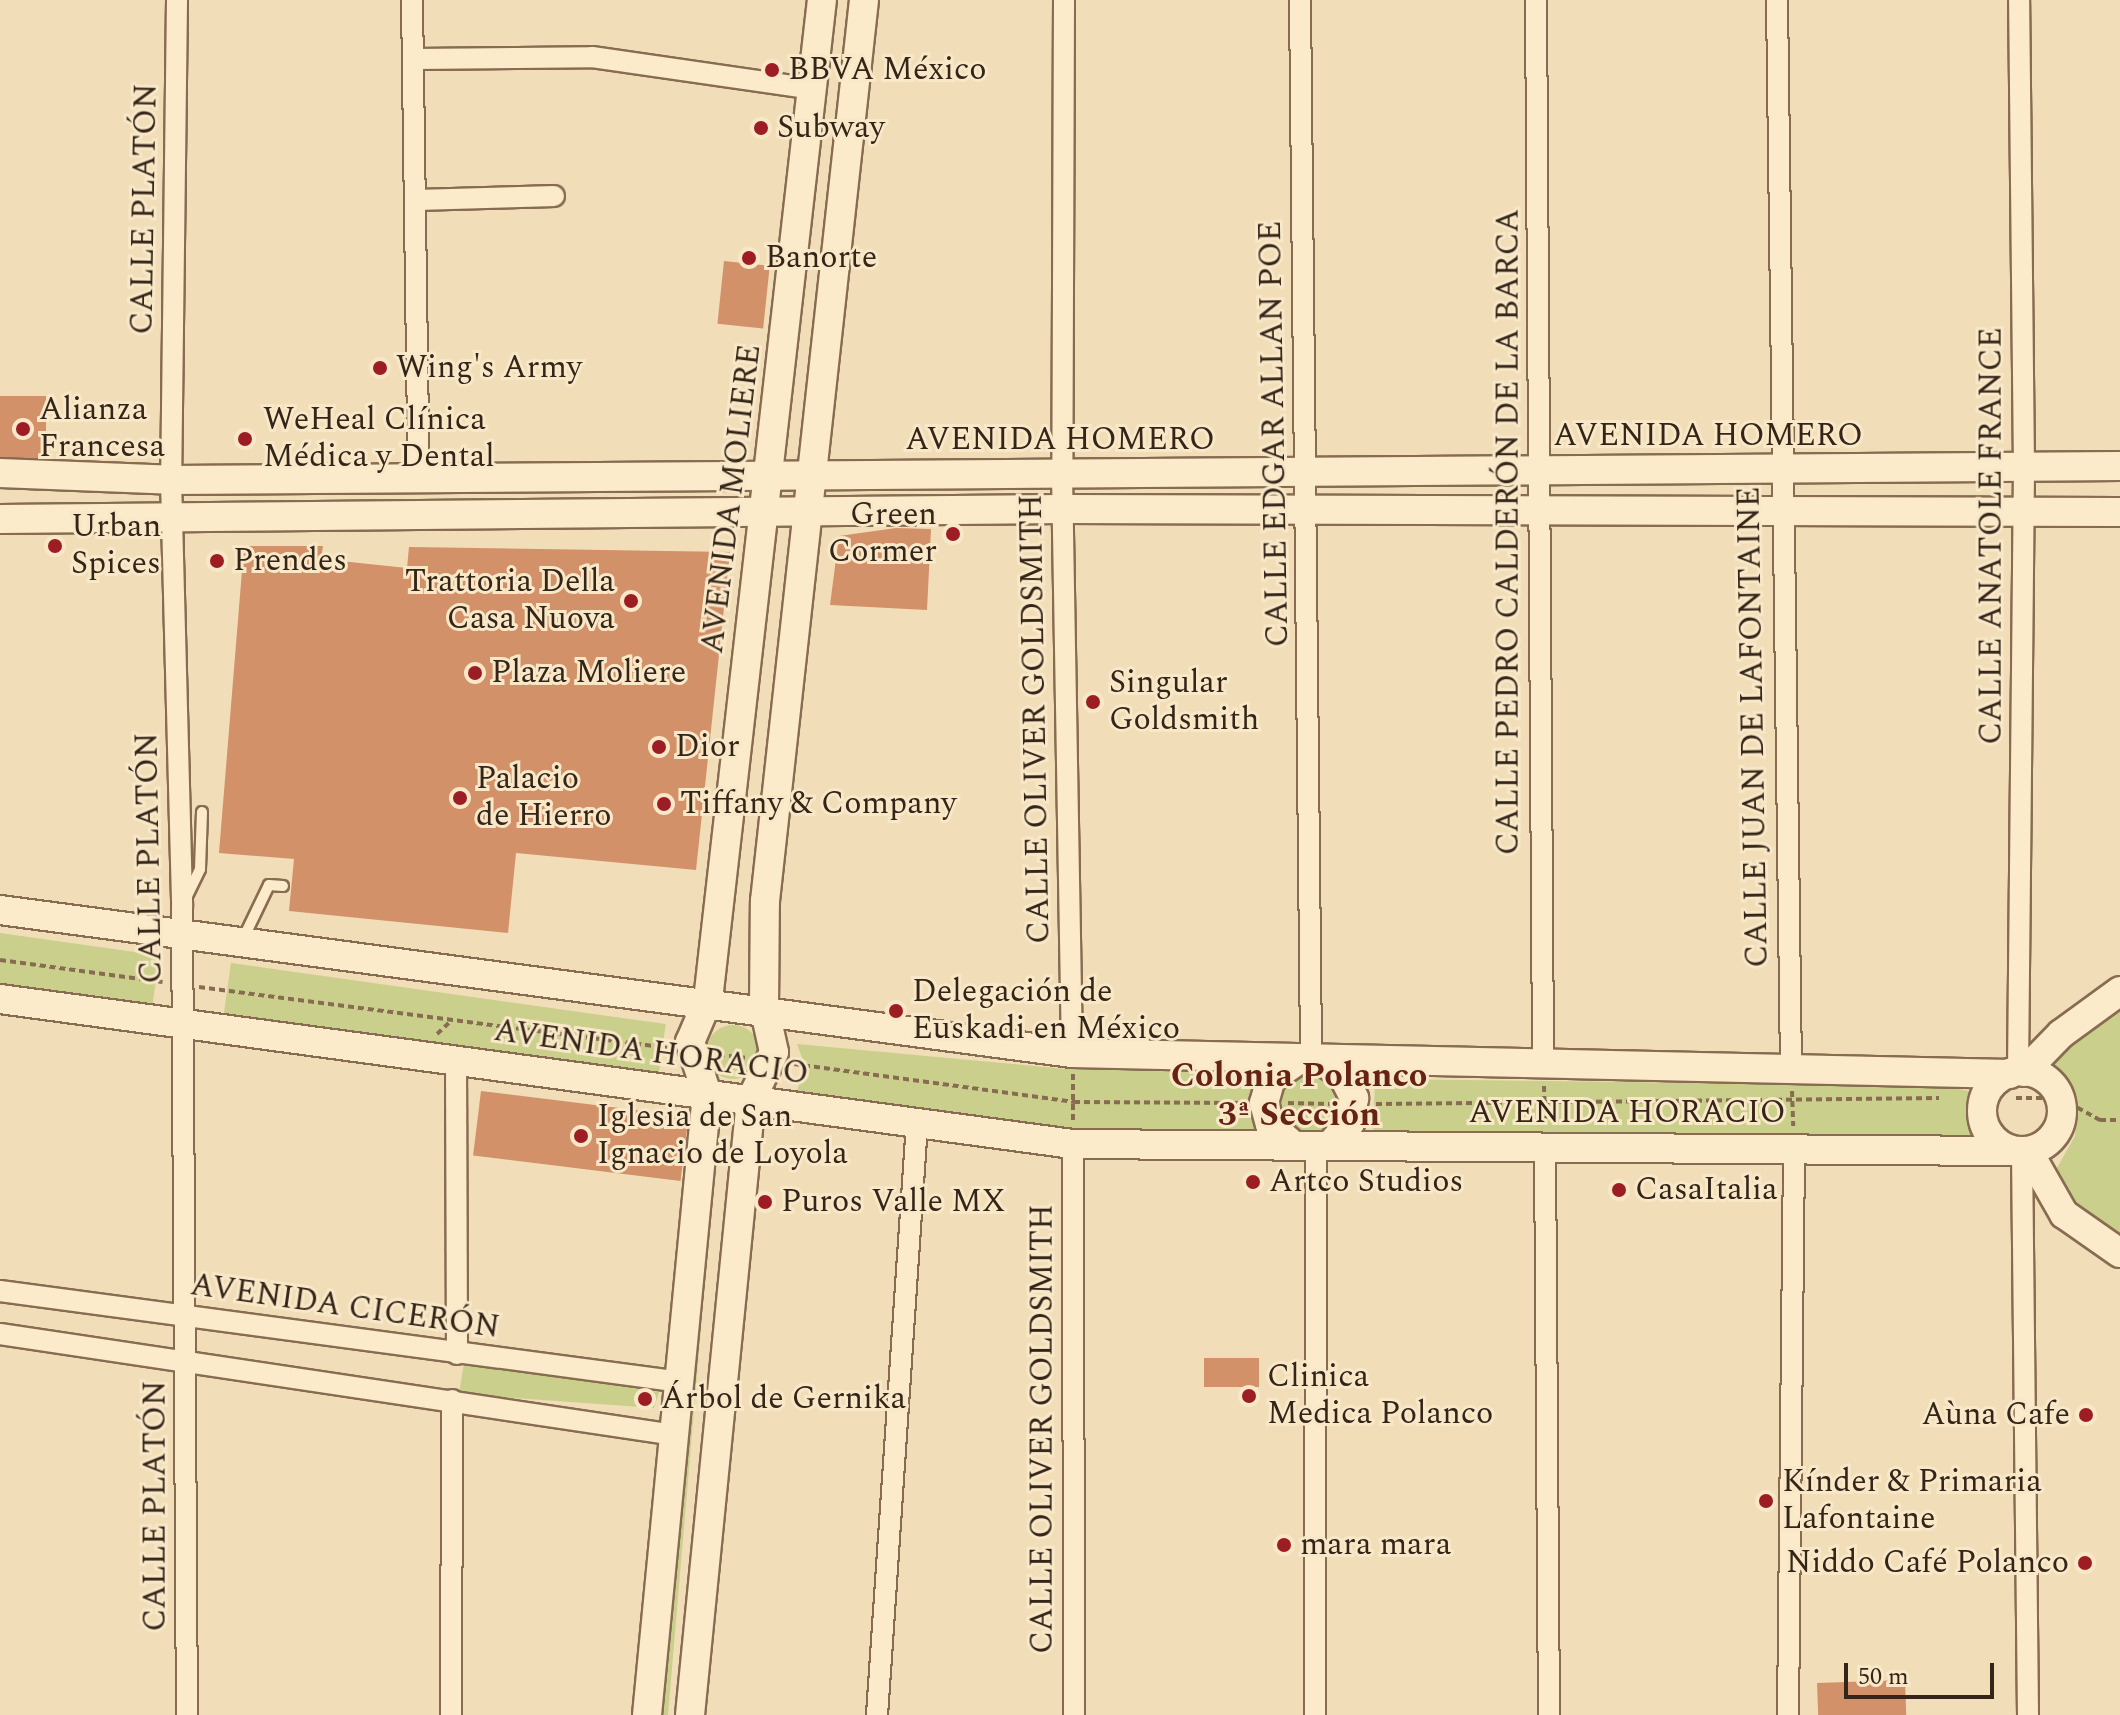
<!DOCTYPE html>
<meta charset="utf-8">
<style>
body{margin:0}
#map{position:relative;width:2120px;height:1715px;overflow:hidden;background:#f1ddb8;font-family:Spectral,serif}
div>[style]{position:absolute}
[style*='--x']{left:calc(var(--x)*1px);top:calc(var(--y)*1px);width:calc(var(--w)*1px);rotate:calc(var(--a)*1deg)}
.green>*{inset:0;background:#cacf8c;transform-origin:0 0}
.round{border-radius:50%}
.building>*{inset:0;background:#d3916a;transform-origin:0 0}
.path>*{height:4px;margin-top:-2px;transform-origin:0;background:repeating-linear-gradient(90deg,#886c52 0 6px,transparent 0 10px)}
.roads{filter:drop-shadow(2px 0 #886c52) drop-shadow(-2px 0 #886c52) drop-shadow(0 2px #886c52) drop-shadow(0 -2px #886c52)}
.lane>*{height:10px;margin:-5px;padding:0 5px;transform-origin:5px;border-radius:5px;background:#fcebcb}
.street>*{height:20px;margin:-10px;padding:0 10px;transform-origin:10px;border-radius:10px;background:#fcebcb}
.secondary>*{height:28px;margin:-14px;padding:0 14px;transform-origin:14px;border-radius:14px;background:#fcebcb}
.secondary>.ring{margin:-14px;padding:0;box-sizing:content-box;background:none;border:28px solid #fcebcb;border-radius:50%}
.dots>*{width:22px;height:22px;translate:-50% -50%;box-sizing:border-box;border:4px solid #f8e8c8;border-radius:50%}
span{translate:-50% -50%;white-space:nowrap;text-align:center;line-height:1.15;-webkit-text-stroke:6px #f8e8c8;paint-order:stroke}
.poi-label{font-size:32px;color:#352519}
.left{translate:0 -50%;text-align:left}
.right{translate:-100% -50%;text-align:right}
.street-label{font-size:32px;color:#352519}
.neighbourhood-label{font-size:34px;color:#652215;font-weight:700}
.scale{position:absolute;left:1844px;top:1663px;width:150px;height:36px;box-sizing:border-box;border:4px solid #352519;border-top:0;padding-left:10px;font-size:24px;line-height:28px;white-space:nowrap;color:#352519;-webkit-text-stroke:6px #f8e8c8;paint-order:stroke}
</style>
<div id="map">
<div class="green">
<div style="left:0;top:933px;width:161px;height:58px;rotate:8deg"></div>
<div style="left:231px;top:963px;width:439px;height:61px;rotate:8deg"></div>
<div style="clip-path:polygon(2120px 1007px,2120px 1241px,2081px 1217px,2053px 1175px,2075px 1136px,2077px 1103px,2068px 1082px,2046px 1067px,2099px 1016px)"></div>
<div class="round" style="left:706px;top:1025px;width:54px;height:54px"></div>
<div style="clip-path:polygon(797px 1044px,1066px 1069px,1246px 1073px,1257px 1078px,1258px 1129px,1250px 1135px,1081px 1137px,795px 1100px,804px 1063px)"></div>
<div class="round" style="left:1280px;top:1072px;width:60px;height:60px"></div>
<div style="clip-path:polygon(1375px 1079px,1948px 1086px,1975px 1093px,1970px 1117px,1980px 1136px,1975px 1148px,1373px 1139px)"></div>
<div style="clip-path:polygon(719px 1116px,668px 1715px,650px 1715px)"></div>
<div style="clip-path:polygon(464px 1363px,659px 1392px,654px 1408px,459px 1394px)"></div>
</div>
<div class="building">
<div style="left:724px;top:261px;width:46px;height:63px;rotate:6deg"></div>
<div style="left:0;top:396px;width:46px;height:65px"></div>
<div style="clip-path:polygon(896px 528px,931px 529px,927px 610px,830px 605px,839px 536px)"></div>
<div style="clip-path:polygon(244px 546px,323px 546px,321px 559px,407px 568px,409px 547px,730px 552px,696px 870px,516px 853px,508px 933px,289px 911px,294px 859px,219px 853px)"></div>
<div style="left:481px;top:1091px;width:209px;height:65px;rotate:7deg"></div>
<div style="left:1259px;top:1358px;width:29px;height:55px;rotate:90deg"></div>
<div style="left:1905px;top:1680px;width:35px;height:88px;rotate:88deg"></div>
</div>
<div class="path">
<div style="--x:0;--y:960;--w:164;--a:7.7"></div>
<div style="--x:199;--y:987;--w:472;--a:7.4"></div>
<div style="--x:437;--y:1034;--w:19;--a:-43"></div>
<div style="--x:719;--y:1055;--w:27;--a:6"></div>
<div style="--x:794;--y:1064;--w:283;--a:7.7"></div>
<div style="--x:1074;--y:1102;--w:169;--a:0.3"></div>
<div style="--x:1073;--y:1074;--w:47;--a:90"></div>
<div style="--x:1544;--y:1086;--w:40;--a:88.6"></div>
<div style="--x:1792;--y:1091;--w:35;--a:88"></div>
<div style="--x:2016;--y:1098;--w:44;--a:0"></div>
<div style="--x:2060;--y:1098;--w:46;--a:28.8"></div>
<div style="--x:2100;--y:1120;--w:20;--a:0"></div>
<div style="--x:1288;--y:1103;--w:43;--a:1.3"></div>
<div style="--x:1376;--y:1104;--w:563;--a:-0.61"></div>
</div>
<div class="roads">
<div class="lane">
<div style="--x:186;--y:898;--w:32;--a:-64"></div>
<div style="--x:200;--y:869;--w:57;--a:-88"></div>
<div style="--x:243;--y:939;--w:60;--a:-64.3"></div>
<div style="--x:269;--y:885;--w:14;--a:4"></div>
</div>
<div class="street">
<div style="--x:177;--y:0;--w:480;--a:90.7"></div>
<div style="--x:171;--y:480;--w:427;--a:88.5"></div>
<div style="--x:182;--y:907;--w:808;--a:89.65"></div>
<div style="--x:412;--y:0;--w:478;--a:89.2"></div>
<div style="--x:1064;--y:0;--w:474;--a:90.2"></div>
<div style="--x:1062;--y:474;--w:579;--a:89.01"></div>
<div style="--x:1300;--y:0;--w:1059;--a:89.4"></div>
<div style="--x:1536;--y:0;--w:1064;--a:89.62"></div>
<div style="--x:1777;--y:0;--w:1069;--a:89.25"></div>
<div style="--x:415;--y:59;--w:177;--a:-0.6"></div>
<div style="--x:592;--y:57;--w:223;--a:8.2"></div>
<div style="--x:418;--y:200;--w:136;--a:-1.7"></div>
<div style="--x:456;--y:1061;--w:293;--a:89.8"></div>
<div style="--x:2018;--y:1072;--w:604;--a:-89.43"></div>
<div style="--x:2024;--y:468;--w:468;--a:-90.6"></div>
<div style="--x:1073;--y:1144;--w:571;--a:89.9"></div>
<div style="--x:1545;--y:1147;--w:568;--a:89.6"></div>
<div style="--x:2022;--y:1151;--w:564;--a:89.39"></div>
<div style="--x:0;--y:1291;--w:687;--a:7.61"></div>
<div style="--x:0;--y:1334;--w:683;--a:8.51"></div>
<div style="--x:451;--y:1715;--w:315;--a:-89.8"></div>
<div style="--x:877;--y:1715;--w:593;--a:-86.13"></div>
<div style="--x:1315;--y:1715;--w:570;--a:-89.9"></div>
<div style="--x:1788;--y:1715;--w:566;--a:-89.39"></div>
</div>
<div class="secondary">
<div style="--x:0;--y:473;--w:171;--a:2.3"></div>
<div style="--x:171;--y:480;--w:1949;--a:-0.41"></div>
<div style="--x:0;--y:519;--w:1063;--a:-0.54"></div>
<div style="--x:1063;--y:509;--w:1057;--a:0.16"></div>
<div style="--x:0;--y:910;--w:1081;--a:7.6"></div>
<div style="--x:1072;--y:1053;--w:938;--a:1.28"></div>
<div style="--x:0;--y:999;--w:1083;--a:7.7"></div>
<div style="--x:1073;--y:1144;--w:942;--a:0.43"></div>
<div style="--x:1320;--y:1060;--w:26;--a:32"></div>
<div style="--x:1342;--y:1074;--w:27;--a:63"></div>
<div style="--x:1354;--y:1098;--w:25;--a:99"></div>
<div style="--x:1350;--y:1123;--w:30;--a:132"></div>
<div class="ring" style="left:1982px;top:1071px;width:52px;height:52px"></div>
<div style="--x:2024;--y:1072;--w:53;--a:-45.8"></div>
<div style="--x:2061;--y:1034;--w:73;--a:-36.1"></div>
<div style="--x:1293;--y:1145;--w:30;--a:-139"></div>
<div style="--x:1270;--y:1125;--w:23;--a:-105"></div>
<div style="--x:1264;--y:1103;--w:25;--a:-74"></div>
<div style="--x:1271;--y:1079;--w:35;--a:-35"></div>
<div style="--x:2028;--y:1151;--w:73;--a:60.3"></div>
<div style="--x:2064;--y:1214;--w:68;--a:34.9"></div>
<div style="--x:647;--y:1715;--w:624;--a:-84.48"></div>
<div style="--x:707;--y:1094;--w:55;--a:-108.1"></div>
<div style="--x:690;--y:1042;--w:46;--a:-66.8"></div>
<div style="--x:708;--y:1000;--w:1006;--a:-83.5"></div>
<div style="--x:690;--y:1715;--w:618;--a:-84.34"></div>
<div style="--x:751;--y:1100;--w:53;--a:-64.4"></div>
<div style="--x:774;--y:1052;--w:46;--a:-102.5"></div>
<div style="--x:764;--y:1007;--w:106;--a:-89.5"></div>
<div style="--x:765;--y:901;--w:906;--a:-83.73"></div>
</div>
</div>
<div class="dots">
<div style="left:772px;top:70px;background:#9c1d24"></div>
<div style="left:761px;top:128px;background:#9c1d24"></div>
<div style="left:749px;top:258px;background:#9c1d24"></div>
<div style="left:380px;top:368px;background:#9c1d24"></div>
<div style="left:23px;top:429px;background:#9c1d24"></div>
<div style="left:245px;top:439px;background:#9c1d24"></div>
<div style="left:953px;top:534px;background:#9c1d24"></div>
<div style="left:55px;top:546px;background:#9c1d24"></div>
<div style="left:217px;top:561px;background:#9c1d24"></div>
<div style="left:631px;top:601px;background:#9c1d24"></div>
<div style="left:475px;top:673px;background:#9c1d24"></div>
<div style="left:1093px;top:702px;background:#9c1d24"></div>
<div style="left:659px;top:747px;background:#9c1d24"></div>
<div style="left:460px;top:798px;background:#9c1d24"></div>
<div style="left:664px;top:804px;background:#9c1d24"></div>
<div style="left:896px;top:1011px;background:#9c1d24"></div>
<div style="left:581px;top:1136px;background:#9c1d24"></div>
<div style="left:1253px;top:1182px;background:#9c1d24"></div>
<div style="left:1619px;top:1190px;background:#9c1d24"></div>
<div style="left:765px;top:1202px;background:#9c1d24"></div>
<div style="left:1249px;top:1396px;background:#9c1d24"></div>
<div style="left:645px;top:1399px;background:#9c1d24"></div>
<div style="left:2086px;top:1415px;background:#9c1d24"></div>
<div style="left:1766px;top:1501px;background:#9c1d24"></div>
<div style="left:1284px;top:1545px;background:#9c1d24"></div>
<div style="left:2085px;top:1563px;background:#9c1d24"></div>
</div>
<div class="poi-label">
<span class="left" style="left:788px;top:70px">BBVA México</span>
<span class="left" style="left:777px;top:128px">Subway</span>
<span class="left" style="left:765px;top:258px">Banorte</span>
<span class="left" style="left:396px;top:368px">Wing's Army</span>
<span class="left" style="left:39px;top:429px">Alianza<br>Francesa</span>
<span class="left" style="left:263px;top:439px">WeHeal Clínica<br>Médica y Dental</span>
<span class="right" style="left:937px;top:534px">Green<br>Cormer</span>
<span class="left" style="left:71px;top:546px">Urban<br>Spices</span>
<span class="left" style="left:233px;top:561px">Prendes</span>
<span class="right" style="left:615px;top:601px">Trattoria Della<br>Casa Nuova</span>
<span class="left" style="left:491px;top:673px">Plaza Moliere</span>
<span class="left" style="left:1109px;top:702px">Singular<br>Goldsmith</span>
<span class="left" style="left:675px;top:747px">Dior</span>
<span class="left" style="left:476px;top:798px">Palacio<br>de Hierro</span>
<span class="left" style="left:680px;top:804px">Tiffany &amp; Company</span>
<span class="left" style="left:912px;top:1011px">Delegación de<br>Euskadi en México</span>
<span class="left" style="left:597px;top:1136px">Iglesia de San<br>Ignacio de Loyola</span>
<span class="left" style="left:1269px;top:1182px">Artco Studios</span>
<span class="left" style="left:1635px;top:1190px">CasaItalia</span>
<span class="left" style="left:781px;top:1202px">Puros Valle MX</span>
<span class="left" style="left:1267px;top:1396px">Clinica<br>Medica Polanco</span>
<span class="left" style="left:661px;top:1399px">Árbol de Gernika</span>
<span class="right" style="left:2070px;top:1415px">Aùna Cafe</span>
<span class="left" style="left:1782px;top:1501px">Kínder &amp; Primaria<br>Lafontaine</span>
<span class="left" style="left:1300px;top:1545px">mara mara</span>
<span class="right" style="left:2069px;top:1563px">Niddo Café Polanco</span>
</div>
<div class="street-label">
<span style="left:145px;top:209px;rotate:-89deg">CALLE PLATÓN</span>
<span style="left:1275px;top:434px;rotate:-91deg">CALLE EDGAR ALLAN POE</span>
<span style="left:1708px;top:436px">AVENIDA HOMERO</span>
<span style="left:1060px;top:440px">AVENIDA HOMERO</span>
<span style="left:732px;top:499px;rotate:-83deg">AVENIDA MOLIERE</span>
<span style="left:1509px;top:532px;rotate:-90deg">CALLE PEDRO CALDERÓN DE LA BARCA</span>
<span style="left:1992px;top:536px;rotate:-90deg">CALLE ANATOLE FRANCE</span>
<span style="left:1036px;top:719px;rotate:-91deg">CALLE OLIVER GOLDSMITH</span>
<span style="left:1754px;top:727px;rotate:-91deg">CALLE JUAN DE LAFONTAINE</span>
<span style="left:150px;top:858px;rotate:-91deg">CALLE PLATÓN</span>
<span style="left:651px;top:1053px;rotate:8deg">AVENIDA HORACIO</span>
<span style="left:1627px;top:1113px">AVENIDA HORACIO</span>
<span style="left:345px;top:1307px;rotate:8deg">AVENIDA CICERÓN</span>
<span style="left:1043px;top:1429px;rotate:-90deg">CALLE OLIVER GOLDSMITH</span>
<span style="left:156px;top:1506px;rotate:-90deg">CALLE PLATÓN</span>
</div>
<div class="neighbourhood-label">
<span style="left:1299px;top:1096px">Colonia Polanco<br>3ª Sección</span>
</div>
<div class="scale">50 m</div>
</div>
